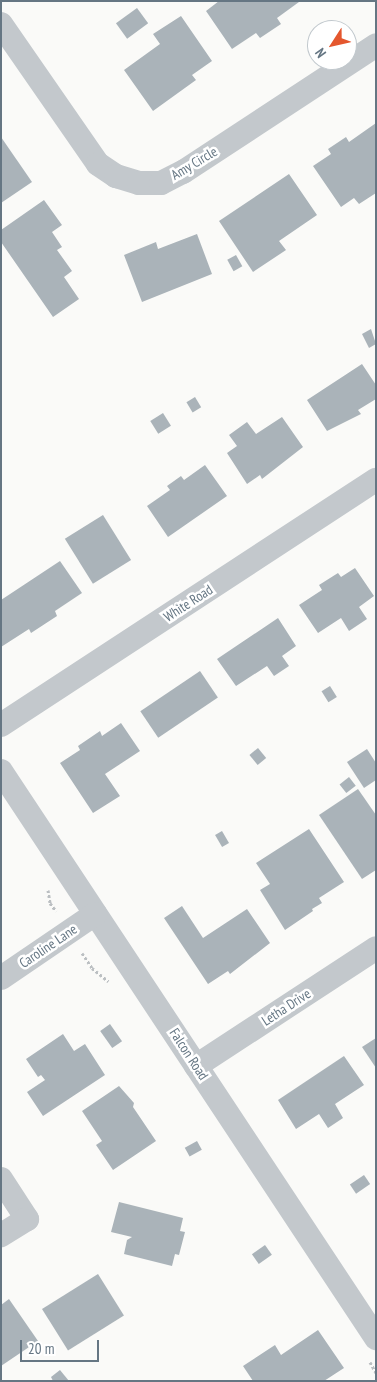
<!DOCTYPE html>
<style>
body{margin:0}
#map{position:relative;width:377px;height:1382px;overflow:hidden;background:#fafaf8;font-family:"PT Sans Narrow",sans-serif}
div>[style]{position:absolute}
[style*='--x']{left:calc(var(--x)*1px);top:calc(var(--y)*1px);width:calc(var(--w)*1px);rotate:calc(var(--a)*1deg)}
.building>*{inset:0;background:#aab3b9;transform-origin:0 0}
.path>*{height:3px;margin-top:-1.5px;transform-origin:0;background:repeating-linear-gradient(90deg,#bbbfc2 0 2.5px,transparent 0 5px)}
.minor>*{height:24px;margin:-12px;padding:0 12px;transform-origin:12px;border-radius:12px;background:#c3c8cc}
span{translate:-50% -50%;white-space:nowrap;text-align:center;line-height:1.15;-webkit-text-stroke:5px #fff;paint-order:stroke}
.street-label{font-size:14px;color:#657683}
.frame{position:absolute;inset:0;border:2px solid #657683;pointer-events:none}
.north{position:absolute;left:307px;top:20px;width:50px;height:50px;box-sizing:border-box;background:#fff;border:1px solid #c1c8cd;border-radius:50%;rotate:235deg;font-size:14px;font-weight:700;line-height:20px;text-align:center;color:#657683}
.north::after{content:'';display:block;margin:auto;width:18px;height:22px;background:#e4572e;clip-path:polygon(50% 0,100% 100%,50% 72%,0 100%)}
.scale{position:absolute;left:20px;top:1340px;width:79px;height:22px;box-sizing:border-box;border:2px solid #657683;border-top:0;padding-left:6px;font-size:15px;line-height:18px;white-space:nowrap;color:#657683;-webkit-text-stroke:4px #fff;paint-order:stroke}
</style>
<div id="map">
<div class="building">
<div style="clip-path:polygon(219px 1px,298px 1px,299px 2px,277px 18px,281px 24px,260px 38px,256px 33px,232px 49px,206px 11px)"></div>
<div style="left:137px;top:8px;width:19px;height:26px;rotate:54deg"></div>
<div style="clip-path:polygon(181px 16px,212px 61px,192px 75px,196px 80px,153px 111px,124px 70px,160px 44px,153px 34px)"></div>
<div style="clip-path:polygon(376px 123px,376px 193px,359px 204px,354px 198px,341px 207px,313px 166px,331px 154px,328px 149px,346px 137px,349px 142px)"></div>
<div style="clip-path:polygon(1px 137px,32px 182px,1px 203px)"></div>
<div style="clip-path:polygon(289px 174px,317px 215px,279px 241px,286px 250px,253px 272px,219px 221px)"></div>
<div style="clip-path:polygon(44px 200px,62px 225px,52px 232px,62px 247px,57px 250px,72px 271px,64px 277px,79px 299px,53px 317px,1px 242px,1px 230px)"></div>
<div style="clip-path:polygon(197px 234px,212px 274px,142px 302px,124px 255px,156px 242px,158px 249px)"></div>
<div style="left:236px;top:255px;width:13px;height:10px;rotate:61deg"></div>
<div style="clip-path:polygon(371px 329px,376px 344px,369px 348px,362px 334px)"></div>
<div style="clip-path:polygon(362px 364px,376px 385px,376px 399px,358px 410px,361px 414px,327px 431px,307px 400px)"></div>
<div style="left:195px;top:397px;width:12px;height:10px;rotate:59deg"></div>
<div style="left:163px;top:413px;width:15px;height:15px;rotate:58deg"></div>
<div style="clip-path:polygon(282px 417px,303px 447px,262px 479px,260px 475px,247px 484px,227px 453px,237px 446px,229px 435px,247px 422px,256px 434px)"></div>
<div style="clip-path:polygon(205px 465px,227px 496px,168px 537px,147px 506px,170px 490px,167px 486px,181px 476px,184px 480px)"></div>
<div style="left:103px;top:515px;width:53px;height:45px;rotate:58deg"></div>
<div style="clip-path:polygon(60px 561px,82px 593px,55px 611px,57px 616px,31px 633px,29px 629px,1px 647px,1px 600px)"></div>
<div style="clip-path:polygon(355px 568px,374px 596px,359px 607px,367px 619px,349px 631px,341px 618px,318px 633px,299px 605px,322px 590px,319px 585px,338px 573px,341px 577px)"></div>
<div style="clip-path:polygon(278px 618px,296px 646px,282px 656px,289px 666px,274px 676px,267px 666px,236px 686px,217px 659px)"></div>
<div style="left:200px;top:671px;width:32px;height:72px;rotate:56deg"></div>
<div style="left:330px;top:686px;width:13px;height:10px;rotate:58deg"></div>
<div style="clip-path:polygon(121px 723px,140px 751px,105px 774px,120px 796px,93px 813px,60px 763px,80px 750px,78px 746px,100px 731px,102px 736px)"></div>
<div style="left:258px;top:748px;width:13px;height:11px;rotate:51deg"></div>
<div style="clip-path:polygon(367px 749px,376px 763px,376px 780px,364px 788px,347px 762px)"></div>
<div style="left:349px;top:777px;width:11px;height:12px;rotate:52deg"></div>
<div style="clip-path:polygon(358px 789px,376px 815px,376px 870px,362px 879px,319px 815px)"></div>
<div style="clip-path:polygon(309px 829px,344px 882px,319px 898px,322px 903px,312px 909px,313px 911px,285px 930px,260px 890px,270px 884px,256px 863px)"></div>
<div style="left:222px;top:831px;width:14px;height:8px;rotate:60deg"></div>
<div style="clip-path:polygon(182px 906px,203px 938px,247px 909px,270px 943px,230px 974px,228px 971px,208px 984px,164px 918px)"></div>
<div style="left:110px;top:1024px;width:21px;height:12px;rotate:55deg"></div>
<div style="clip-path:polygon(63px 1034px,74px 1051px,85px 1044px,105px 1075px,43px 1116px,27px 1092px,45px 1080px,41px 1075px,38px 1077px,26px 1059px)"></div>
<div style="clip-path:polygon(376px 1038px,376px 1068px,362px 1047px)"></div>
<div style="clip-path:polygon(344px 1056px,364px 1085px,335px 1104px,343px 1118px,328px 1128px,319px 1114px,296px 1129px,278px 1100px)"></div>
<div style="clip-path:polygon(119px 1086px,134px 1103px,133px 1107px,156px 1141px,113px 1170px,96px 1145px,102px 1141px,82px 1111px)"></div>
<div style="left:197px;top:1141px;width:10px;height:14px;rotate:61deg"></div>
<div style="left:364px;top:1175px;width:11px;height:17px;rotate:56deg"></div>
<div style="clip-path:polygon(119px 1202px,183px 1218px,180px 1231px,185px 1232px,179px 1255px,175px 1254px,172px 1266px,124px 1254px,127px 1240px,132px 1237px,111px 1232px)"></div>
<div style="left:265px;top:1245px;width:12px;height:16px;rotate:55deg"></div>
<div style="left:98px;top:1274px;width:49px;height:66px;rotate:58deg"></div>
<div style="clip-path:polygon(9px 1299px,38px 1341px,1px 1366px,1px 1305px)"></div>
<div style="clip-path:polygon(318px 1330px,344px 1368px,324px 1381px,253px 1381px,243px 1366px,275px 1345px,281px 1355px)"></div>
<div style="clip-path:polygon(60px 1370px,69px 1381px,53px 1381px,51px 1377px)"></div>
</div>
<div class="path">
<div style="--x:48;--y:890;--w:13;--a:81"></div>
<div style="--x:50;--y:903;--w:10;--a:53"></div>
<div style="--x:82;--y:953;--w:18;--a:56"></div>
<div style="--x:92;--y:968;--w:21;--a:39"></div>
<div style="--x:370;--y:1362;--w:13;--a:61"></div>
</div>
<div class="minor">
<div style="--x:1;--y:24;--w:170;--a:55.3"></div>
<div style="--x:98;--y:164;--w:22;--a:34"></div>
<div style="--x:116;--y:176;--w:24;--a:17"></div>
<div style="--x:139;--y:183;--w:22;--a:0"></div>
<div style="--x:161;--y:183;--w:25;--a:-27"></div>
<div style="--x:183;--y:172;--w:231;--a:-33.3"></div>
<div style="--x:1;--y:725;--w:448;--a:-33.2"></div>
<div style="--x:1;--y:771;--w:680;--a:56.52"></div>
<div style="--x:1;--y:978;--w:114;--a:-34.2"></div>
<div style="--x:196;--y:1066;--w:215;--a:-33.2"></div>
<div style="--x:1;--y:1179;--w:48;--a:57"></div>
<div style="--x:27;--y:1219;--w:31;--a:148"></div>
</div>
<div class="street-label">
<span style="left:194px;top:163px;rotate:-31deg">Amy Circle</span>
<span style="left:188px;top:603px;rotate:-33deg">White Road</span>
<span style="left:48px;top:946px;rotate:-34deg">Caroline Lane</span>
<span style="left:286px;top:1007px;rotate:-33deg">Letha Drive</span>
<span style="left:189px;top:1054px;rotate:57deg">Falcon Road</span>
</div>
<div class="frame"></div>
<div class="north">N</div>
<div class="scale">20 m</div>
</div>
